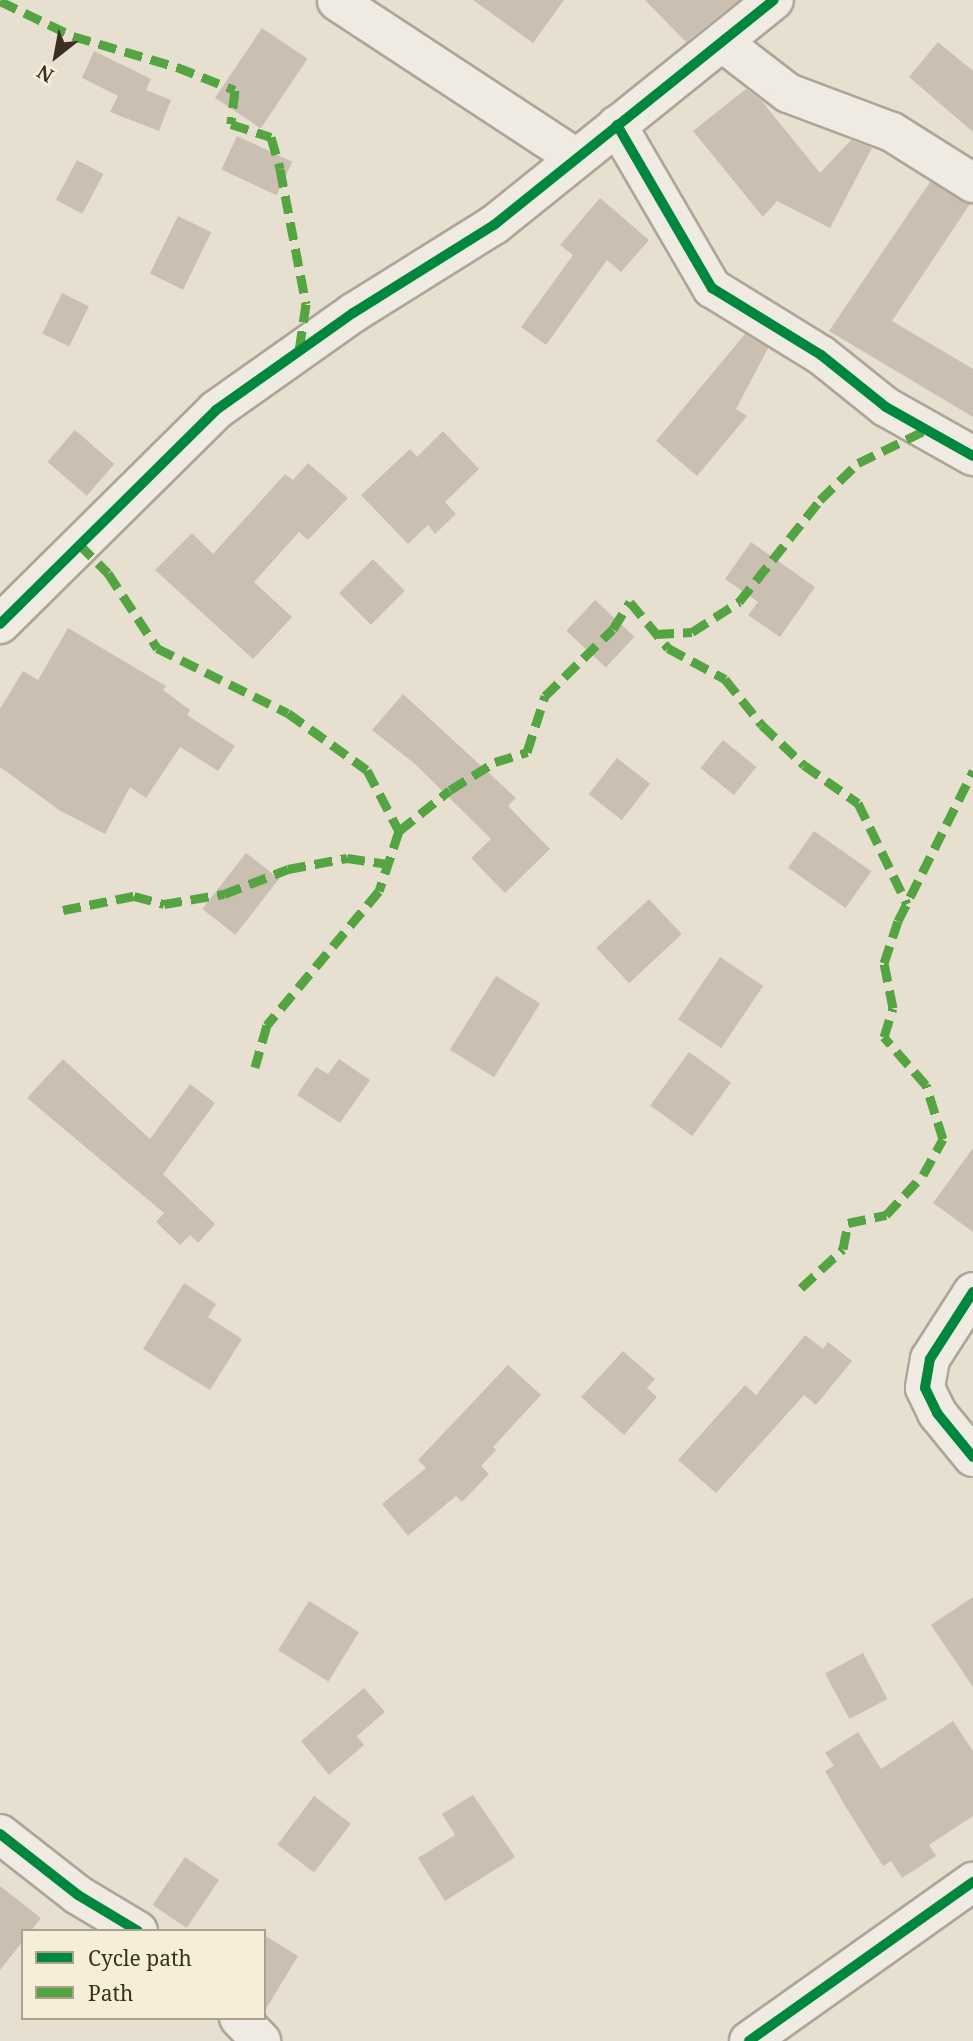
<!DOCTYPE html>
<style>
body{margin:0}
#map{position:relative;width:973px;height:2041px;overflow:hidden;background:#e7e0d1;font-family:"Noto Serif",serif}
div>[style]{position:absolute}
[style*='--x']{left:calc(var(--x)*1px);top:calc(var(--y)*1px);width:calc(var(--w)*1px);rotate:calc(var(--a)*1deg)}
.building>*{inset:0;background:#cbbfb2;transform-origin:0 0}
.roads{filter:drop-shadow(2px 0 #ada599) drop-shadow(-2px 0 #ada599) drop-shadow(0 2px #ada599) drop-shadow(0 -2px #ada599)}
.minor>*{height:38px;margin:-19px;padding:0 19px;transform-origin:19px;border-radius:19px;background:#efebe3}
.quiet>*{height:9px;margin-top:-4.5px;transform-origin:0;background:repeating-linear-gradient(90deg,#54a441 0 18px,transparent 0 27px)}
.cycleway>*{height:10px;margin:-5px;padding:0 5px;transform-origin:5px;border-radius:5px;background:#00873e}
span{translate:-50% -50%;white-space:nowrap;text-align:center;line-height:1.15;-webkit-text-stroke:7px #f7eed8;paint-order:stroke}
.legend{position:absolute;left:21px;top:1929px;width:245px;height:91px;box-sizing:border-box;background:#f7eed8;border:2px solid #ada18e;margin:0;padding:9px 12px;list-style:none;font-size:21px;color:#3d2e20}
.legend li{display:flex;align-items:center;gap:14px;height:35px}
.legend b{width:35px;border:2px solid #ada18e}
.north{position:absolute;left:21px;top:21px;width:70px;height:70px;-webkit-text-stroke:5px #f7eed8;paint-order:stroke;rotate:211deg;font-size:19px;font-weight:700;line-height:28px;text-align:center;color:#3d2e20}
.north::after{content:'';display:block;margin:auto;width:24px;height:32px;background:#3d2e20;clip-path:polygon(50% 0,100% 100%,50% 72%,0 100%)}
</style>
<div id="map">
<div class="building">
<div style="clip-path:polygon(473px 0,564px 0,533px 43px)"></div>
<div style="clip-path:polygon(645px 0,739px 0,686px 42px)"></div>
<div style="left:262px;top:28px;width:55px;height:84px;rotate:34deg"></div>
<div style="clip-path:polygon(938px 42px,973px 71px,973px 132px,909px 77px)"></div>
<div style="clip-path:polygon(94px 51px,151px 79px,146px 90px,171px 100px,159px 131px,110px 112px,118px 96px,82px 78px)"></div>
<div style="clip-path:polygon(746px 89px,761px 100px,820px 173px,851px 140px,872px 148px,830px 228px,777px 201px,763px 217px,693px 131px)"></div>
<div style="left:237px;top:136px;width:61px;height:37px;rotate:25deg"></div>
<div style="left:77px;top:160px;width:30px;height:45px;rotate:28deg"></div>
<div style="clip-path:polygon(930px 182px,970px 204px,892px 321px,973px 369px,973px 417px,829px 331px)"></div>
<div style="clip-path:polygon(600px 198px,649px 240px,621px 272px,607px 260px,546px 345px,521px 327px,573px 255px,560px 245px)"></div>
<div style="left:178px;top:216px;width:37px;height:64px;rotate:26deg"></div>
<div style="left:62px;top:293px;width:30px;height:45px;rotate:26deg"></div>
<div style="clip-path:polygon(745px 334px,768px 348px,736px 409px,747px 416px,697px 476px,656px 441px)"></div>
<div style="left:75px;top:430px;width:52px;height:42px;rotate:41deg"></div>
<div style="clip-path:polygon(443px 431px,479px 469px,445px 502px,456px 514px,435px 534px,428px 525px,408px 544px,361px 495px,410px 449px,417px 457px)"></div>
<div style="clip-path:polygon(308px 463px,348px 498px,308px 540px,299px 532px,254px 582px,292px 617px,253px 659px,155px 570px,192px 533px,213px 554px,285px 474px,293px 480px)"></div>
<div style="clip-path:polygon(751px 542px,815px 587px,780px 637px,748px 615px,758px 602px,725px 579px)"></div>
<div style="left:373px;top:559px;width:45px;height:48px;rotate:45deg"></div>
<div style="left:595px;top:600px;width:54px;height:42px;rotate:43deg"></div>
<div style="clip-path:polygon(68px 628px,166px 686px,163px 690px,190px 710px,187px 715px,235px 746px,218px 771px,180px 747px,146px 798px,130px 787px,105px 834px,59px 810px,0 767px,0 709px,23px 671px,38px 680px)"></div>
<div style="clip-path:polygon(403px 694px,516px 798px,508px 806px,550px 849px,505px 893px,471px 858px,491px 839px,415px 764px,372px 730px)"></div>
<div style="left:723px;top:740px;width:43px;height:36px;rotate:39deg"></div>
<div style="left:617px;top:758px;width:42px;height:46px;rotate:38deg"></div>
<div style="left:814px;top:831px;width:70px;height:45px;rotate:35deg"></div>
<div style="left:246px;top:853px;width:42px;height:71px;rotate:38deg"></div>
<div style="left:649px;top:899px;width:48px;height:72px;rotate:47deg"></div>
<div style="left:720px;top:957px;width:52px;height:75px;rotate:34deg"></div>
<div style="left:496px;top:976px;width:52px;height:87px;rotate:32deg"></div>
<div style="left:689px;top:1052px;width:52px;height:66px;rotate:36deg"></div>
<div style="clip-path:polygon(63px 1059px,150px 1139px,190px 1084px,215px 1103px,163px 1174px,215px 1224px,198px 1243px,190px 1235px,180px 1245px,156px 1222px,164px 1213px,27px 1098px)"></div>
<div style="clip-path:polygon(339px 1059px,370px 1080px,340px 1123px,297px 1095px,316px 1067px,328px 1074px)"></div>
<div style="clip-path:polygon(973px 1148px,973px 1232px,933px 1203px)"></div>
<div style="clip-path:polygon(184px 1283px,216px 1304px,208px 1317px,242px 1339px,210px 1390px,143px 1349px)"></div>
<div style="clip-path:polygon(805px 1335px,823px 1349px,828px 1342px,852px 1361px,816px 1405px,804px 1395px,716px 1493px,678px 1460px,745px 1385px,756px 1395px)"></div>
<div style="clip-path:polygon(623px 1351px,655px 1379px,647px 1388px,657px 1397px,624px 1435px,581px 1397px)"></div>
<div style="clip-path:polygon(508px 1365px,541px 1395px,493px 1447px,496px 1450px,481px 1466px,489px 1474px,462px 1502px,456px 1496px,408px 1536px,382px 1504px,426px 1468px,418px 1460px)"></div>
<div style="clip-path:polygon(973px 1597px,973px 1687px,931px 1625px)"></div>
<div style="left:309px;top:1601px;width:59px;height:58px;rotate:32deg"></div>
<div style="left:863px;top:1653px;width:52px;height:43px;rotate:62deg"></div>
<div style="clip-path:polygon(364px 1688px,385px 1712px,357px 1736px,364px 1745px,329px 1775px,301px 1741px)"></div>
<div style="clip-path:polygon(953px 1721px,973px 1751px,973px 1816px,929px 1845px,936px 1856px,902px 1878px,891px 1861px,883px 1866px,847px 1809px,825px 1771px,834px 1766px,825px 1753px,858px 1732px,881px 1769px)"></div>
<div style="clip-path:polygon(473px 1795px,515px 1857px,445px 1901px,418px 1858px,455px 1835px,442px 1814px)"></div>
<div style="left:314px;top:1796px;width:46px;height:61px;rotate:37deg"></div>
<div style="left:185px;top:1857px;width:41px;height:58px;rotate:34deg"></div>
<div style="clip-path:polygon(0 1886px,41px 1918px,31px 1931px,23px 1931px,23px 1941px,0 1970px)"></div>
<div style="clip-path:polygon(264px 1935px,298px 1956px,264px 2012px)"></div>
</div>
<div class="roads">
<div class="minor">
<div style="--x:337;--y:1;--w:286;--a:33.3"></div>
<div style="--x:723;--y:43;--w:82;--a:37.6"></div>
<div style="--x:788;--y:93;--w:111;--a:20.6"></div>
<div style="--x:892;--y:132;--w:96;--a:32.2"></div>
<div style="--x:617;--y:125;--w:189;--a:59.8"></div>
<div style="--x:712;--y:288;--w:128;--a:31.6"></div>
<div style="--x:821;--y:355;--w:83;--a:38.7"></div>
<div style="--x:886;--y:407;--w:100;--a:29.4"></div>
<div style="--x:0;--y:624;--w:304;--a:-44.7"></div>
<div style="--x:216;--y:410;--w:168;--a:-35.3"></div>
<div style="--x:353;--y:313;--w:166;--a:-32"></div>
<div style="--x:494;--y:225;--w:359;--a:-38.8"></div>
<div style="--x:973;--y:1292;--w:80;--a:122.7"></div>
<div style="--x:930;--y:1359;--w:29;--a:100"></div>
<div style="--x:925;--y:1388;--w:28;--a:64"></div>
<div style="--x:937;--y:1413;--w:57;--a:50.7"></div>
<div style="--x:0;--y:1834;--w:99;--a:38"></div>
<div style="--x:78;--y:1895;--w:70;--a:31"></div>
<div style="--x:239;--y:2018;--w:32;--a:46"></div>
<div style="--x:749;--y:2041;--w:275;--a:-35.4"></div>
</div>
</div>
<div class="quiet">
<div style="--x:0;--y:1;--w:81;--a:25.6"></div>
<div style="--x:73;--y:36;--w:109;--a:16.6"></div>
<div style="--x:177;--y:67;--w:62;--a:21.6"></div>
<div style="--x:235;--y:90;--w:34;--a:97"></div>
<div style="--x:231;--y:124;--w:42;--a:18"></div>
<div style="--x:271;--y:137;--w:33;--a:74"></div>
<div style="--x:280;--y:169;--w:137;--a:79.1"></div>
<div style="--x:306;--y:304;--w:48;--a:98.5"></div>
<div style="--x:79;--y:544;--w:41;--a:45"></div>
<div style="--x:108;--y:573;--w:90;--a:56.8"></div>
<div style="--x:157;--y:648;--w:146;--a:26.4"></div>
<div style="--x:288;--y:713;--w:97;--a:35.8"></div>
<div style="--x:367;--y:770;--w:69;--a:62.3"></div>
<div style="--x:399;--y:831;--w:63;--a:108.4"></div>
<div style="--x:379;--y:891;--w:175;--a:129.9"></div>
<div style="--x:267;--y:1025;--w:44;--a:105.9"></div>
<div style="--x:656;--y:634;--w:36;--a:-3"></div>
<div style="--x:692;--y:632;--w:56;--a:-32.6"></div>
<div style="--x:739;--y:602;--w:130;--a:-51.5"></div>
<div style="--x:820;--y:500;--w:53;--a:-44.2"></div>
<div style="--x:858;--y:463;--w:76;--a:-25.9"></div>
<div style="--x:399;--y:831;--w:65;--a:-38.8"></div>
<div style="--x:450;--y:790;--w:53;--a:-31.9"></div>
<div style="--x:495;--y:762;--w:34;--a:-17"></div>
<div style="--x:527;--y:752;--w:59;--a:-72.2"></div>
<div style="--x:545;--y:696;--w:95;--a:-44.6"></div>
<div style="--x:613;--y:629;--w:32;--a:-58"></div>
<div style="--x:630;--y:602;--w:60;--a:50.4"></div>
<div style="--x:668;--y:648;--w:65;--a:28.5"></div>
<div style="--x:725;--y:679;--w:59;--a:51.2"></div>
<div style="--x:762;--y:725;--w:58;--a:43.6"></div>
<div style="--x:804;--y:765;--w:66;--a:35.1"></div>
<div style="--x:858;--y:803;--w:112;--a:64.1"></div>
<div style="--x:63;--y:910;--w:72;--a:-11.2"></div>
<div style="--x:134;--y:896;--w:31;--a:15"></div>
<div style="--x:164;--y:904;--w:61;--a:-9.5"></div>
<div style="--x:224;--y:894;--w:69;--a:-21.3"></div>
<div style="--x:288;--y:869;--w:60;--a:-10.6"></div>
<div style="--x:347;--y:858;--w:41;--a:8.3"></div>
<div style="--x:801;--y:1288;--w:57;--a:-42.9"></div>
<div style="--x:843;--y:1249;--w:26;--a:-79"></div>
<div style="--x:848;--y:1223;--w:39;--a:-12"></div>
<div style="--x:886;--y:1215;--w:54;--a:-47.2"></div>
<div style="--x:923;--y:1175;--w:41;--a:-60.9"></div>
<div style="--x:943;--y:1139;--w:57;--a:-107.5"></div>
<div style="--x:926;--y:1085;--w:64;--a:-131.2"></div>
<div style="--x:884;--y:1037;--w:30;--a:-73"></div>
<div style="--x:893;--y:1008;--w:46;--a:-101.3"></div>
<div style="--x:884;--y:963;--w:44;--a:-71.6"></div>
<div style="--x:898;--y:921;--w:168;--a:-63.4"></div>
</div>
<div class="cycleway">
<div style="--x:617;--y:125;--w:189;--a:59.8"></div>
<div style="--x:712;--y:288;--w:128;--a:31.6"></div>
<div style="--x:821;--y:355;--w:83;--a:38.7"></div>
<div style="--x:886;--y:407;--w:100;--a:29.4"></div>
<div style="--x:0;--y:624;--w:304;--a:-44.7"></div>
<div style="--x:216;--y:410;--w:168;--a:-35.3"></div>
<div style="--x:353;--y:313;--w:166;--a:-32"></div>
<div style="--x:494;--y:225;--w:359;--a:-38.8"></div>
<div style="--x:973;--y:1292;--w:80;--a:122.7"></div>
<div style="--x:930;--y:1359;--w:29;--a:100"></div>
<div style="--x:925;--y:1388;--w:28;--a:64"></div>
<div style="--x:937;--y:1413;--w:57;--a:50.7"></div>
<div style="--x:0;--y:1834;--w:99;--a:38"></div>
<div style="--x:78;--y:1895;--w:70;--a:31"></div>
<div style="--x:749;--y:2041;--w:275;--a:-35.4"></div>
</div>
<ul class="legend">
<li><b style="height:9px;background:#00873e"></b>Cycle path</li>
<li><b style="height:9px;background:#54a441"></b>Path</li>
</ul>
<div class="north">N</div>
</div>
